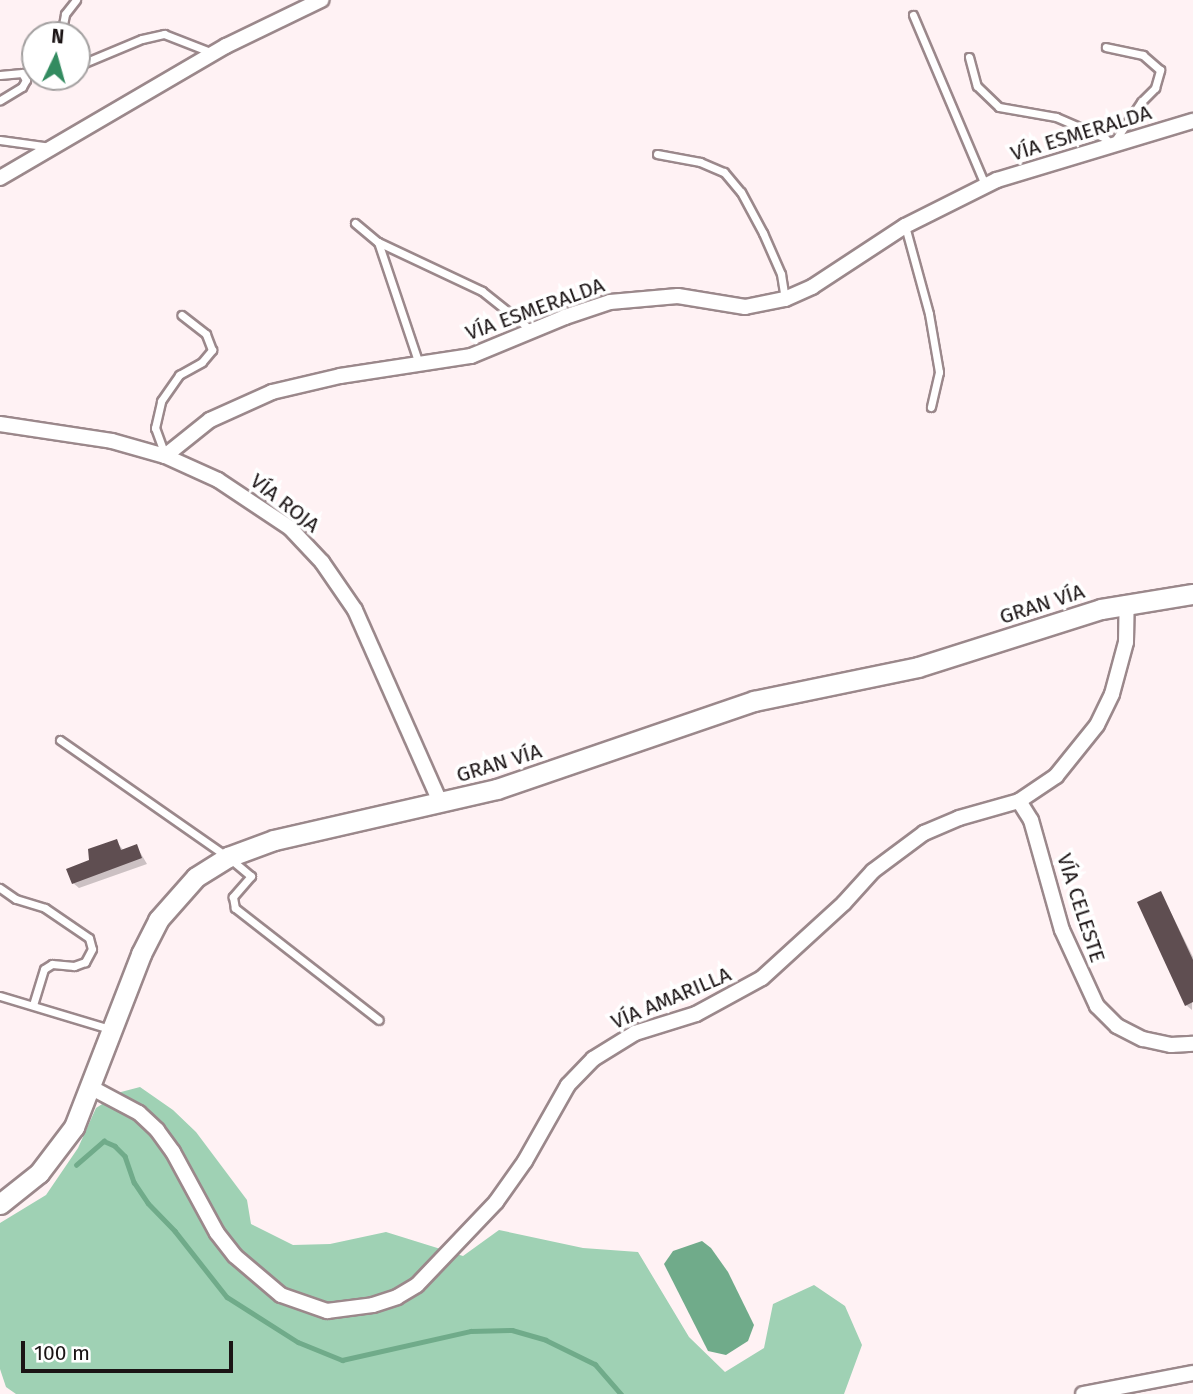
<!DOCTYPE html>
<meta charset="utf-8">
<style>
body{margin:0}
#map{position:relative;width:1193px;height:1394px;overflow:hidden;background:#fff2f4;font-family:"Fira Sans",sans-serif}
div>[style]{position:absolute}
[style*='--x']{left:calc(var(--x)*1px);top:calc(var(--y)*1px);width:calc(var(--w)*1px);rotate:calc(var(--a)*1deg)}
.green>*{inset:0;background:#9fd1b4}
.water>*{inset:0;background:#70ab8a}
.shadow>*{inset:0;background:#0003}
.stream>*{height:4.5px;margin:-2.25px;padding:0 2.25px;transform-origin:2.25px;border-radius:2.25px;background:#70ab8a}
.building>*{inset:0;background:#5f4e51}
.roads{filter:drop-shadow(2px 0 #9b888b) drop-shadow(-2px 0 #9b888b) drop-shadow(0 2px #9b888b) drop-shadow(0 -2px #9b888b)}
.service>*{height:7px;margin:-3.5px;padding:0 3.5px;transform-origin:3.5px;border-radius:3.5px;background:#fff}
.minor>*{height:14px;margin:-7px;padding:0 7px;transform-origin:7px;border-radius:7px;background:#fff}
.secondary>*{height:19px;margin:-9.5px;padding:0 9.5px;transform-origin:9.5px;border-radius:9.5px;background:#fff}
span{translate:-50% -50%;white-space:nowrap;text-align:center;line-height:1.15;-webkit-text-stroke:7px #fff;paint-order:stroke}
.street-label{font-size:21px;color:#1b1415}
.north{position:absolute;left:21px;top:21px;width:70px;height:70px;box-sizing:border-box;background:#fff;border:2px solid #a4a1a1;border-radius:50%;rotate:5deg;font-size:19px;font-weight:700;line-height:28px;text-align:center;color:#1b1415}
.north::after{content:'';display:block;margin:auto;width:24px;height:32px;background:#338b60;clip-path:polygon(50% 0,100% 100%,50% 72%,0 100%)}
.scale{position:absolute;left:21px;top:1341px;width:212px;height:32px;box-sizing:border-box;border:4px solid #1b1415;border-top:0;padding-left:9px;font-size:21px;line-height:24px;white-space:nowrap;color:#1b1415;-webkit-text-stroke:5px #fff;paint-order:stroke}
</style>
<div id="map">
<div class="green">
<div style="clip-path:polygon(140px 1087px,173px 1110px,196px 1132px,247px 1200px,251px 1224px,293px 1245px,330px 1244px,386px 1232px,463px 1256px,499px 1230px,583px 1248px,638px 1252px,689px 1337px,725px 1372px,764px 1348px,773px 1304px,814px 1285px,845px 1306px,862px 1345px,844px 1394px,16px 1394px,6px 1387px,0 1369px,0 1223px,46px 1195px,78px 1148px,96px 1108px,121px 1092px)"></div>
</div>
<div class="water">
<div style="clip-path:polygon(702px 1241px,711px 1248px,728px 1272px,754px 1325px,748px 1341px,726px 1355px,708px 1351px,664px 1264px,673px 1251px)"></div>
</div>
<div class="shadow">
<div style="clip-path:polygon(116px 841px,124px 851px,137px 847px,147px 864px,79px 888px,73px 883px,91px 861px)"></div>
<div style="clip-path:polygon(1161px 893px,1193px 957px,1192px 1010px,1186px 1005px)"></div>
</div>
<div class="stream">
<div style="--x:76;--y:1165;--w:37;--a:-41"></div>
<div style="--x:104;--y:1141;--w:12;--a:24"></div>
<div style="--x:115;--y:1146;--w:14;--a:45"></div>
<div style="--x:125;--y:1156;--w:28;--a:71"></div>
<div style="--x:134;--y:1182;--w:25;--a:56"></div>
<div style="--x:148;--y:1203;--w:39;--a:46"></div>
<div style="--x:175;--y:1231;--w:84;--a:51.8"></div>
<div style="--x:227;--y:1297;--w:84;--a:32.4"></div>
<div style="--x:298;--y:1342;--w:48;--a:22.2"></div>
<div style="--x:342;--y:1360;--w:132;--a:-12.7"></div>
<div style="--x:471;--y:1331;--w:41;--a:-1.4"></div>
<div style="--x:512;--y:1330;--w:35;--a:16"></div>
<div style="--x:546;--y:1340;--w:55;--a:26.1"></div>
<div style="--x:595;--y:1364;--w:40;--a:49"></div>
</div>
<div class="building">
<div style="clip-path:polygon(117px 839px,121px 850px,137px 844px,142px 858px,72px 884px,66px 869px,89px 860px,88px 849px)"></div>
<div style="clip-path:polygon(1161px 891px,1193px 960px,1193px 1002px,1185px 1006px,1137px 902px)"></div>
</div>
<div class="roads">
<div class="service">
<div style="--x:913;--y:15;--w:185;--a:67"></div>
<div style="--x:61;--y:35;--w:21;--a:-79"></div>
<div style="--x:65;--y:14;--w:18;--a:-52"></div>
<div style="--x:969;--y:57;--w:30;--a:75"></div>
<div style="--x:977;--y:86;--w:30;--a:44"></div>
<div style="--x:999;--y:107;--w:58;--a:10"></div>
<div style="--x:1056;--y:117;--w:53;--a:23.2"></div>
<div style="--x:1105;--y:138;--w:10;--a:45"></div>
<div style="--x:1112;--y:145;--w:52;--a:-56"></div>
<div style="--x:1141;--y:102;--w:20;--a:-45"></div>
<div style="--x:1155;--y:88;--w:19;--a:-74"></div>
<div style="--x:1160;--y:70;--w:23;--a:-139"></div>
<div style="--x:1143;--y:55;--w:38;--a:-168"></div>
<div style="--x:77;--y:66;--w:70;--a:-22.6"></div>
<div style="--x:142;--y:39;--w:23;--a:-13"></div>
<div style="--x:164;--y:34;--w:53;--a:21.2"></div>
<div style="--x:0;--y:75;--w:22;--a:-5"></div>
<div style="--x:22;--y:73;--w:8;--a:60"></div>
<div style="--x:26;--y:80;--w:8;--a:120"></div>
<div style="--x:22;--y:87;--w:26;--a:149"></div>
<div style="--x:0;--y:140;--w:51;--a:7.8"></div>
<div style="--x:657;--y:154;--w:44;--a:10.5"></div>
<div style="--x:700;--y:162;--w:26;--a:23"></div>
<div style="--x:724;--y:172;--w:26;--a:50"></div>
<div style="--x:741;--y:192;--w:47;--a:61.8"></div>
<div style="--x:763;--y:233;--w:45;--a:66.3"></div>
<div style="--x:781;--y:274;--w:25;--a:81"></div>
<div style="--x:355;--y:223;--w:30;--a:40"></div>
<div style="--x:378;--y:242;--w:129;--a:71.4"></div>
<div style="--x:905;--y:226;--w:91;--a:74.7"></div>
<div style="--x:929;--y:314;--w:59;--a:80.2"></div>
<div style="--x:939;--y:372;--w:36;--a:103"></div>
<div style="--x:378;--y:242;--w:115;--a:25.2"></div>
<div style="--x:482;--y:291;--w:63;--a:38.5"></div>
<div style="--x:165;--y:455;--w:29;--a:-110"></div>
<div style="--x:155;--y:428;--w:28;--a:-77"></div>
<div style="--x:161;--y:401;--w:32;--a:-55"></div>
<div style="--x:179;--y:375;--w:26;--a:-29"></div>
<div style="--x:202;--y:362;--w:16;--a:-50"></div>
<div style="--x:212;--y:350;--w:17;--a:-111"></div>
<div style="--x:206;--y:334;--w:31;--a:-142"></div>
<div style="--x:60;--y:740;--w:205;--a:34.9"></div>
<div style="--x:228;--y:857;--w:30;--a:40"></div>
<div style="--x:251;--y:876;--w:28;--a:131"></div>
<div style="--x:233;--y:897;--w:11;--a:80"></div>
<div style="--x:235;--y:908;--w:182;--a:37.9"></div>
<div style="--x:0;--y:888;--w:19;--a:35"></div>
<div style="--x:16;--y:899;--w:30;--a:17"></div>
<div style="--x:45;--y:908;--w:53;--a:34.3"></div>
<div style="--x:89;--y:938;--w:11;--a:75"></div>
<div style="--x:92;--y:949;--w:15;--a:118"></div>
<div style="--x:85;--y:962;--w:12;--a:160"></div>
<div style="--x:74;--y:966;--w:22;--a:-175"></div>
<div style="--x:52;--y:964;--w:9;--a:148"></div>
<div style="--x:44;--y:969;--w:37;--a:107"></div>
<div style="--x:0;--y:996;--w:115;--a:16.7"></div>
</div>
<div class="minor">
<div style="--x:0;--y:178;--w:262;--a:-30.3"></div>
<div style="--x:226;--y:46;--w:106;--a:-25.8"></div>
<div style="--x:0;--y:424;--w:113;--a:8.6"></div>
<div style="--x:112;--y:441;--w:55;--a:15.8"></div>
<div style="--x:165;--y:456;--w:58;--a:24.4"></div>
<div style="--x:218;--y:480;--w:87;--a:33.7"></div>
<div style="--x:290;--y:528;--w:47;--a:46.7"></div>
<div style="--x:322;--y:562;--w:58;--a:55.5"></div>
<div style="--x:355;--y:610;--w:212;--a:66.1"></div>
<div style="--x:165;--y:456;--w:58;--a:-38.7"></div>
<div style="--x:210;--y:420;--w:68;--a:-24.3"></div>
<div style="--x:272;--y:392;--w:70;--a:-13.2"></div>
<div style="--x:340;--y:376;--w:133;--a:-8.7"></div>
<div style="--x:471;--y:356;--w:102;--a:-22.5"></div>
<div style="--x:565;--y:317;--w:47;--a:-18.4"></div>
<div style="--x:610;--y:302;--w:68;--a:-5"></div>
<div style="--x:678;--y:296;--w:68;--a:9.3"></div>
<div style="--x:745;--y:307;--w:41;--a:-11.3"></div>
<div style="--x:785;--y:299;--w:30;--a:-24"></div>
<div style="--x:812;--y:287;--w:111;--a:-33.3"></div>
<div style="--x:905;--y:226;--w:103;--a:-26.6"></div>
<div style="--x:997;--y:180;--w:205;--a:-16.8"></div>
<div style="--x:1019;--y:801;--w:22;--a:58"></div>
<div style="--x:1031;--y:820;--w:114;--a:74.3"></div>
<div style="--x:1062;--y:930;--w:84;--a:65.3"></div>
<div style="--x:1097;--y:1006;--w:28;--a:45"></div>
<div style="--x:1117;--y:1026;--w:29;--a:27"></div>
<div style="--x:1143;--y:1039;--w:29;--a:12"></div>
<div style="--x:1171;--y:1045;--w:22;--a:-3"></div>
<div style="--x:92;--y:1088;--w:53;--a:28"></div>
<div style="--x:139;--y:1113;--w:25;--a:43"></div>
<div style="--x:157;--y:1130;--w:27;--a:54"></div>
<div style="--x:173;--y:1152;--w:92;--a:61.5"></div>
<div style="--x:217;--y:1233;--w:29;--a:52"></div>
<div style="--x:235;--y:1256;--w:60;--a:40.3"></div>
<div style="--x:281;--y:1295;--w:49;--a:19.2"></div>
<div style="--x:327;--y:1311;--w:46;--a:-7.4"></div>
<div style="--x:373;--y:1305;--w:25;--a:-18"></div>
<div style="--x:397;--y:1297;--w:23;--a:-31"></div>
<div style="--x:417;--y:1285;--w:115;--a:-46.4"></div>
<div style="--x:496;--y:1202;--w:50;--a:-54.7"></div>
<div style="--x:525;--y:1161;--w:87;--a:-60.5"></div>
<div style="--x:568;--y:1085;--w:36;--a:-46"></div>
<div style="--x:593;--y:1059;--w:49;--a:-31.8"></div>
<div style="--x:635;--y:1033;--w:64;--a:-17.3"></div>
<div style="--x:696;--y:1014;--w:75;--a:-28.6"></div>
<div style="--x:762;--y:978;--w:111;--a:-42.4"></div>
<div style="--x:844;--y:903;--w:43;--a:-47.8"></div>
<div style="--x:873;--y:871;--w:64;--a:-36.7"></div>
<div style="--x:924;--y:833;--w:38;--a:-23"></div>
<div style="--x:959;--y:818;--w:62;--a:-15.8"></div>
<div style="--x:1019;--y:801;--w:45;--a:-34"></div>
<div style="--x:1056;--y:776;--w:65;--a:-51.2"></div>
<div style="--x:1097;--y:725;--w:34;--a:-64"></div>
<div style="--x:1112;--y:694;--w:54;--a:-74.9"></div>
<div style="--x:1126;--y:642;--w:39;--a:-89"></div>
<div style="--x:1083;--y:1394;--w:112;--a:-10.8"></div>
</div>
<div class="secondary">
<div style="--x:0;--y:1204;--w:50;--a:-38.5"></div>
<div style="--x:39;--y:1173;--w:58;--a:-52.7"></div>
<div style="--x:74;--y:1127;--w:186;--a:-68.8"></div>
<div style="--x:141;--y:954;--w:38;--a:-63"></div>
<div style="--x:158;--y:920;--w:57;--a:-48.5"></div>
<div style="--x:196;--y:877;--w:38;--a:-32"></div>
<div style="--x:228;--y:857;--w:49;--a:-20.3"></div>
<div style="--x:274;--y:840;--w:229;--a:-12.9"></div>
<div style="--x:497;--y:789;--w:272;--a:-18.9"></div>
<div style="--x:754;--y:701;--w:167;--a:-11.7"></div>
<div style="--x:918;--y:667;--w:192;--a:-17.6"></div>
<div style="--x:1101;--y:609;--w:93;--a:-9.3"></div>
</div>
</div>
<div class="street-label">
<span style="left:1081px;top:133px;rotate:-17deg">VÍA ESMERALDA</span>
<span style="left:535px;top:309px;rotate:-20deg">VÍA ESMERALDA</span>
<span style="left:285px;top:503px;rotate:38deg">VÍA ROJA</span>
<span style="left:1042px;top:604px;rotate:-18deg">GRAN VÍA</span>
<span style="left:499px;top:763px;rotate:-17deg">GRAN VÍA</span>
<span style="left:1081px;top:908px;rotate:72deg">VÍA CELESTE</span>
<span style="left:671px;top:998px;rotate:-23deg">VÍA AMARILLA</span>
</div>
<div class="north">N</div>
<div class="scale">100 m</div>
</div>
